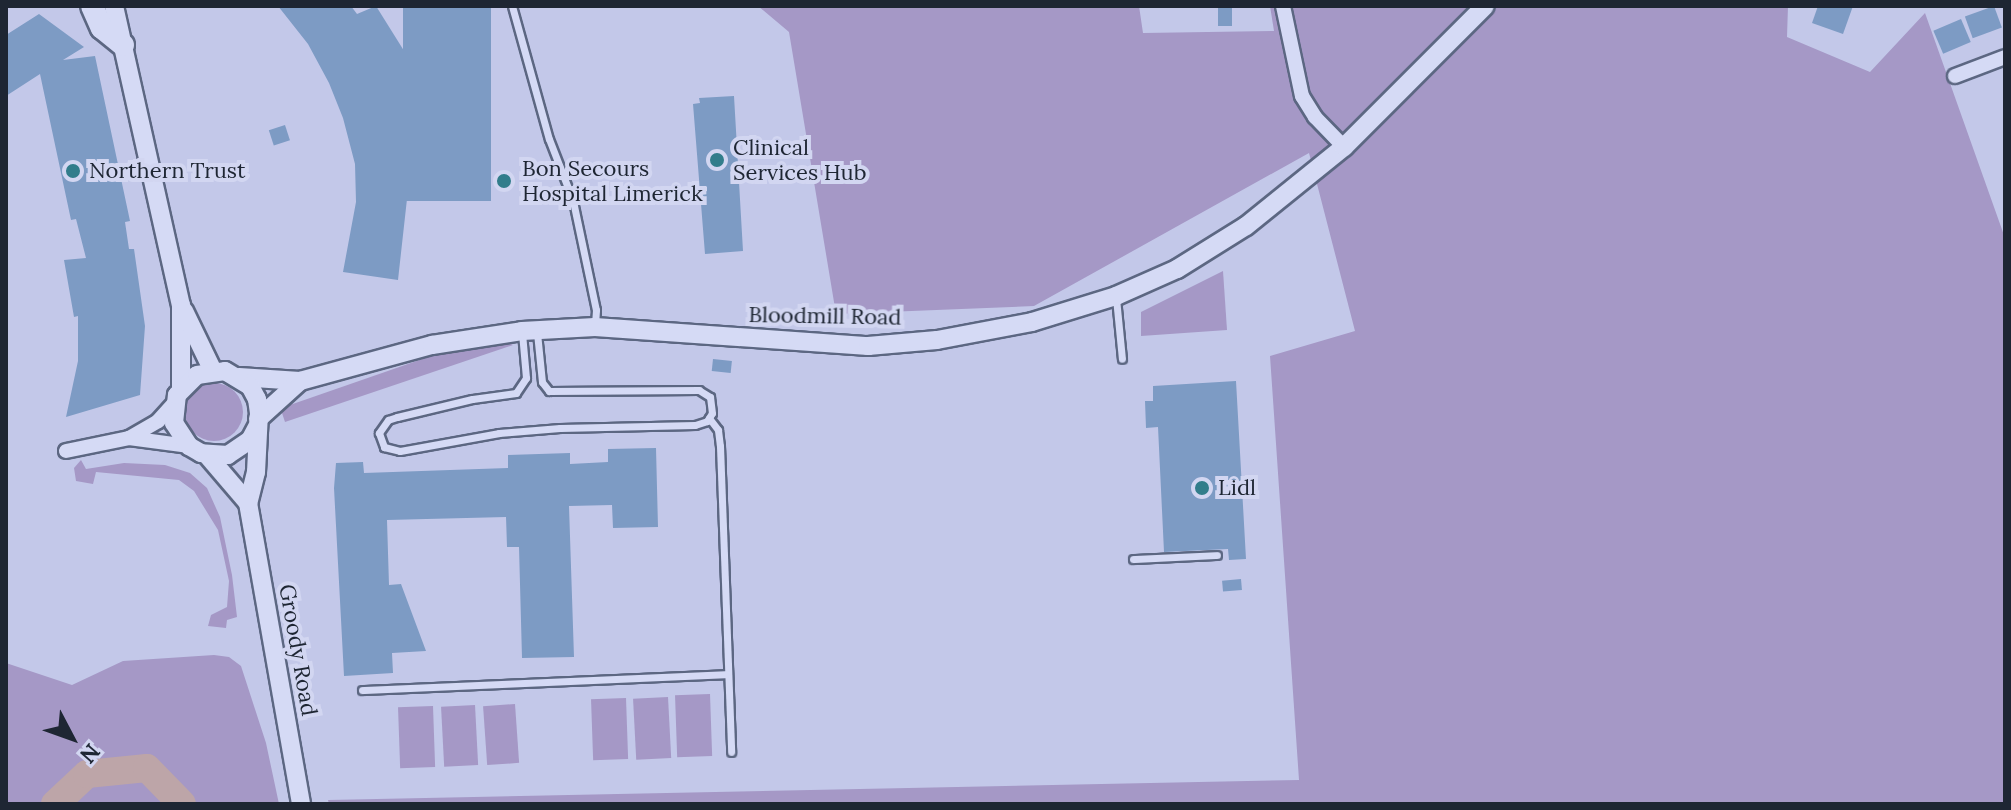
<!DOCTYPE html>
<style>
body{margin:0}
#map{position:relative;width:2011px;height:810px;overflow:hidden;background:#c3c8e9;font-family:Lora,serif}
div>[style]{position:absolute}
[style*='--x']{left:calc(var(--x)*1px);top:calc(var(--y)*1px);width:calc(var(--w)*1px);rotate:calc(var(--a)*1deg)}
.green>*{inset:0;background:#a598c6;transform-origin:0 0}
.round{border-radius:50%}
.river>*{height:28px;margin:-14px;padding:0 14px;transform-origin:14px;border-radius:14px;background:#bda5a8}
.building>*{inset:0;background:#7d9bc4;transform-origin:0 0}
.roads{filter:drop-shadow(2px 0 #5c6782) drop-shadow(-2px 0 #5c6782) drop-shadow(0 2px #5c6782) drop-shadow(0 -2px #5c6782)}
.service>*{height:7px;margin:-3.5px;padding:0 3.5px;transform-origin:3.5px;border-radius:3.5px;background:#d5daf5}
.minor>*{height:14px;margin:-7px;padding:0 7px;transform-origin:7px;border-radius:7px;background:#d5daf5}
.tertiary>*{height:18px;margin:-9px;padding:0 9px;transform-origin:9px;border-radius:9px;background:#d5daf5}
.secondary>*{height:22px;margin:-11px;padding:0 11px;transform-origin:11px;border-radius:11px;background:#d5daf5}
.dots>*{width:22px;height:22px;translate:-50% -50%;box-sizing:border-box;border:4px solid #d2d6f1;border-radius:50%}
span{translate:-50% -50%;white-space:nowrap;text-align:center;line-height:1.15;-webkit-text-stroke:8px #d2d6f1;paint-order:stroke}
.poi-label{font-size:22px;color:#1e2633}
.left{translate:0 -50%;text-align:left}
.street-label{font-size:22px;color:#1e2633}
.frame{position:absolute;inset:0;border:8px solid #1e2633;pointer-events:none}
.north{position:absolute;left:32px;top:698px;width:80px;height:80px;-webkit-text-stroke:6px #d2d6f1;paint-order:stroke;rotate:131deg;font-size:22px;font-weight:700;line-height:32px;text-align:center;color:#1e2633}
.north::after{content:'';display:block;margin:auto;width:28px;height:36px;background:#1e2633;clip-path:polygon(50% 0,100% 100%,50% 72%,0 100%)}
</style>
<div id="map">
<div class="green">
<div style="clip-path:polygon(758px 6px,1139px 6px,1143px 33px,1274px 31px,1270px 6px,1788px 6px,1787px 37px,1870px 72px,1925px 13px,2005px 238px,2005px 804px,329px 804px,328px 800px,1299px 780px,1270px 356px,1355px 331px,1309px 153px,1034px 306px,836px 314px,789px 32px)"></div>
<div style="clip-path:polygon(1223px 271px,1227px 330px,1141px 336px,1141px 312px)"></div>
<div style="clip-path:polygon(504px 341px,513px 345px,285px 422px,281px 410px,287px 406px,431px 356px)"></div>
<div class="round" style="left:185px;top:383px;width:58px;height:58px"></div>
<div style="clip-path:polygon(81px 460px,86px 469px,124px 463px,165px 465px,190px 473px,207px 488px,220px 517px,232px 575px,237px 617px,227px 620px,226px 628px,208px 626px,211px 615px,227px 607px,229px 581px,218px 530px,194px 491px,179px 480px,96px 472px,93px 484px,76px 481px,74px 468px)"></div>
<div style="clip-path:polygon(214px 655px,229px 657px,241px 666px,266px 743px,279px 804px,6px 804px,6px 663px,72px 685px,123px 661px)"></div>
<div style="left:710px;top:694px;width:62px;height:35px;rotate:88deg"></div>
<div style="left:668px;top:697px;width:61px;height:35px;rotate:87deg"></div>
<div style="left:626px;top:698px;width:61px;height:35px;rotate:88deg"></div>
<div style="left:515px;top:704px;width:59px;height:32px;rotate:86deg"></div>
<div style="left:475px;top:705px;width:60px;height:34px;rotate:87deg"></div>
<div style="left:433px;top:706px;width:61px;height:35px;rotate:88deg"></div>
</div>
<div class="river">
<div style="--x:55;--y:804;--w:44;--a:-43.2"></div>
<div style="--x:87;--y:774;--w:60;--a:-5.7"></div>
<div style="--x:147;--y:768;--w:50;--a:45.8"></div>
</div>
<div class="building">
<div style="clip-path:polygon(278px 6px,351px 6px,357px 14px,376px 6px,406px 54px,418px 93px,431px 170px,430px 193px,407px 199px,398px 280px,343px 272px,356px 202px,355px 164px,343px 118px,329px 83px,308px 44px)"></div>
<div style="left:403px;top:6px;width:88px;height:195px"></div>
<div style="left:1218px;top:6px;width:14px;height:20px"></div>
<div style="clip-path:polygon(1818px 6px,1853px 6px,1843px 34px,1812px 23px)"></div>
<div style="left:1994px;top:6px;width:23px;height:31px;rotate:70deg"></div>
<div style="clip-path:polygon(39px 14px,84px 47px,63px 60px,95px 56px,130px 221px,125px 222px,129px 249px,134px 249px,145px 326px,140px 395px,66px 417px,78px 361px,78px 316px,74px 317px,64px 260px,86px 258px,76px 219px,71px 220px,40px 74px,6px 96px,6px 35px)"></div>
<div style="left:1961px;top:19px;width:25px;height:30px;rotate:67deg"></div>
<div style="clip-path:polygon(734px 96px,743px 251px,705px 254px,693px 104px,700px 103px,699px 98px)"></div>
<div style="left:285px;top:125px;width:16px;height:17px;rotate:72deg"></div>
<div style="left:713px;top:359px;width:19px;height:12px;rotate:6deg"></div>
<div style="clip-path:polygon(1236px 381px,1246px 559px,1229px 560px,1228px 549px,1164px 552px,1158px 427px,1146px 428px,1145px 401px,1153px 401px,1153px 386px)"></div>
<div style="clip-path:polygon(656px 448px,658px 527px,613px 528px,612px 505px,569px 506px,574px 657px,522px 658px,519px 547px,507px 547px,506px 517px,387px 520px,389px 585px,401px 584px,426px 651px,392px 653px,393px 673px,344px 676px,334px 488px,336px 463px,363px 462px,364px 473px,508px 468px,508px 455px,570px 453px,570px 464px,608px 462px,608px 449px)"></div>
<div style="left:1241px;top:579px;width:11px;height:19px;rotate:85deg"></div>
</div>
<div class="roads">
<div class="service">
<div style="--x:512;--y:6;--w:138;--a:74.5"></div>
<div style="--x:549;--y:139;--w:66;--a:68.8"></div>
<div style="--x:573;--y:201;--w:111;--a:78.1"></div>
<div style="--x:596;--y:310;--w:15;--a:94"></div>
<div style="--x:1116;--y:298;--w:61;--a:84.4"></div>
<div style="--x:522;--y:333;--w:45;--a:84.9"></div>
<div style="--x:526;--y:378;--w:18;--a:124"></div>
<div style="--x:516;--y:393;--w:44;--a:172.2"></div>
<div style="--x:472;--y:399;--w:77;--a:166.5"></div>
<div style="--x:397;--y:417;--w:9;--a:162"></div>
<div style="--x:388;--y:420;--w:16;--a:125"></div>
<div style="--x:379;--y:433;--w:15;--a:70"></div>
<div style="--x:384;--y:447;--w:16;--a:14"></div>
<div style="--x:400;--y:451;--w:101;--a:-10.3"></div>
<div style="--x:499;--y:433;--w:61;--a:-4.7"></div>
<div style="--x:560;--y:428;--w:135;--a:-1.3"></div>
<div style="--x:695;--y:425;--w:13;--a:-18"></div>
<div style="--x:707;--y:421;--w:9;--a:-58"></div>
<div style="--x:712;--y:413;--w:16;--a:-97"></div>
<div style="--x:710;--y:397;--w:13;--a:-148"></div>
<div style="--x:699;--y:390;--w:150;--a:179.6"></div>
<div style="--x:549;--y:391;--w:11;--a:-128"></div>
<div style="--x:542;--y:382;--w:49;--a:-95.8"></div>
<div style="--x:709;--y:418;--w:15;--a:53"></div>
<div style="--x:718;--y:430;--w:16;--a:83"></div>
<div style="--x:720;--y:446;--w:306;--a:87.9"></div>
<div style="--x:1133;--y:559;--w:84;--a:-2.7"></div>
<div style="--x:362;--y:690;--w:365;--a:-2.5"></div>
</div>
<div class="minor">
<div style="--x:1283;--y:6;--w:92;--a:78.1"></div>
<div style="--x:1302;--y:96;--w:25;--a:58"></div>
<div style="--x:1315;--y:117;--w:42;--a:46"></div>
<div style="--x:1955;--y:76;--w:53;--a:-20.8"></div>
<div style="--x:129;--y:438;--w:61;--a:7.6"></div>
<div style="--x:66;--y:451;--w:64;--a:-11.7"></div>
<div style="--x:129;--y:438;--w:34;--a:-30"></div>
<div style="--x:158;--y:421;--w:25;--a:-48"></div>
</div>
<div class="tertiary">
<div style="--x:114;--y:6;--w:306;--a:77.4"></div>
<div style="--x:181;--y:305;--w:84;--a:90"></div>
<div style="--x:184;--y:311;--w:67;--a:64.2"></div>
<div style="--x:239;--y:377;--w:61;--a:3.8"></div>
<div style="--x:300;--y:381;--w:137;--a:-15.3"></div>
<div style="--x:432;--y:345;--w:91;--a:-8.8"></div>
<div style="--x:522;--y:331;--w:73;--a:-3.1"></div>
<div style="--x:595;--y:327;--w:274;--a:4"></div>
<div style="--x:868;--y:346;--w:69;--a:-5"></div>
<div style="--x:937;--y:340;--w:97;--a:-10.7"></div>
<div style="--x:1032;--y:322;--w:88;--a:-17.2"></div>
<div style="--x:1116;--y:296;--w:67;--a:-23.9"></div>
<div style="--x:1177;--y:269;--w:81;--a:-31.9"></div>
<div style="--x:1246;--y:226;--w:126;--a:-38.9"></div>
<div style="--x:1344;--y:147;--w:199;--a:-45"></div>
<div style="--x:258;--y:419;--w:57;--a:-42.1"></div>
<div style="--x:257;--y:427;--w:15;--a:118"></div>
<div style="--x:250;--y:440;--w:27;--a:146"></div>
<div style="--x:228;--y:455;--w:27;--a:-176"></div>
<div style="--x:201;--y:453;--w:14;--a:-150"></div>
<div style="--x:189;--y:446;--w:27;--a:-123"></div>
<div style="--x:174;--y:423;--w:28;--a:-84"></div>
<div style="--x:177;--y:395;--w:28;--a:-45"></div>
<div style="--x:197;--y:375;--w:28;--a:-8"></div>
<div style="--x:225;--y:371;--w:29;--a:31"></div>
<div style="--x:250;--y:386;--w:15;--a:62"></div>
<div style="--x:257;--y:399;--w:14;--a:82"></div>
<div style="--x:259;--y:413;--w:59;--a:92.9"></div>
<div style="--x:256;--y:472;--w:32;--a:104"></div>
<div style="--x:248;--y:503;--w:306;--a:80"></div>
<div style="--x:207;--y:455;--w:63;--a:49.5"></div>
</div>
<div class="secondary">
<div style="--x:92;--y:6;--w:24;--a:66"></div>
<div style="--x:102;--y:28;--w:27;--a:39"></div>
</div>
</div>
<div class="dots">
<div style="left:717px;top:160px;background:#327d8b"></div>
<div style="left:73px;top:171px;background:#327d8b"></div>
<div style="left:504px;top:181px;background:#327d8b"></div>
<div style="left:1202px;top:488px;background:#327d8b"></div>
</div>
<div class="poi-label">
<span class="left" style="left:733px;top:160px">Clinical<br>Services Hub</span>
<span class="left" style="left:522px;top:181px">Bon Secours<br>Hospital Limerick</span>
<span class="left" style="left:89px;top:171px">Northern Trust</span>
<span class="left" style="left:1218px;top:488px">Lidl</span>
</div>
<div class="street-label">
<span style="left:825px;top:316px;rotate:1deg">Bloodmill Road</span>
<span style="left:298px;top:650px;rotate:80deg">Groody Road</span>
</div>
<div class="frame"></div>
<div class="north">N</div>
</div>
